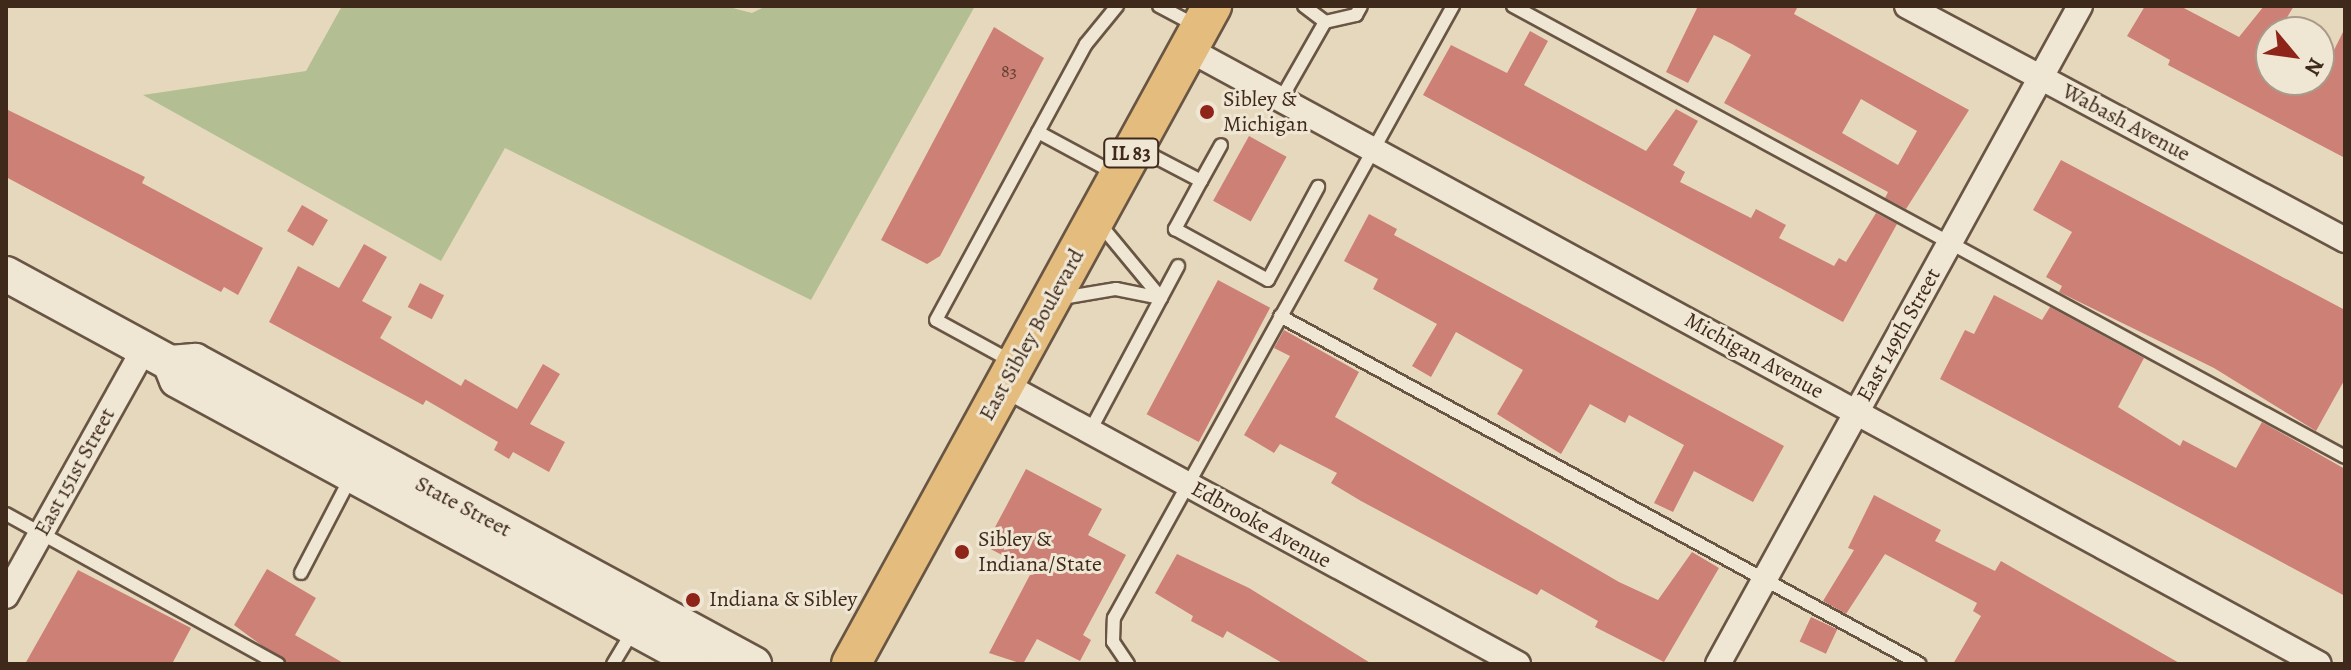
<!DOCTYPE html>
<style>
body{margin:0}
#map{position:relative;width:2351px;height:670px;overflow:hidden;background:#e6d8bd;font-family:Alegreya,serif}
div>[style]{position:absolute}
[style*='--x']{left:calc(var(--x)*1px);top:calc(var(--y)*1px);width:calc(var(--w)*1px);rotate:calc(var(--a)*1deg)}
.green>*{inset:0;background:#b3bf92}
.building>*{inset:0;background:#cd8075;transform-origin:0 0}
.roads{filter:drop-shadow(2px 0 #695544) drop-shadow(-2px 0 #695544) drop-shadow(0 2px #695544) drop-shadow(0 -2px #695544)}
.service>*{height:12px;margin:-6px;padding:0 6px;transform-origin:6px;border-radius:6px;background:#efe6d4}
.minor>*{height:24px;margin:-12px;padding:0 12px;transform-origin:12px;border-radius:12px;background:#efe6d4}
.secondary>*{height:34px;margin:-17px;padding:0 17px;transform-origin:17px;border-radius:17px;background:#efe6d4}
.primary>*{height:38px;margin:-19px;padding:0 19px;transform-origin:19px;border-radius:19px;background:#e3bc7e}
.dots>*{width:22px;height:22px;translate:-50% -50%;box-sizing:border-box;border:4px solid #efe6d4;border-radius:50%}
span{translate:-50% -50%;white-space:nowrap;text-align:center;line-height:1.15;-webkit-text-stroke:6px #efe6d4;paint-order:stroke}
.number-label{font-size:18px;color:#623f32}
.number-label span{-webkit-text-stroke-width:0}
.shield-label span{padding:2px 6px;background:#efe6d4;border:2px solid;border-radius:6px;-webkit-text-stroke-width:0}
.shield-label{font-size:20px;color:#3f291b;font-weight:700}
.poi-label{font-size:22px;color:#3f291b}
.left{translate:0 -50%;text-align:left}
.street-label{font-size:22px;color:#3f291b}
.frame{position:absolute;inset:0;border:8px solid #3f291b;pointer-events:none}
.north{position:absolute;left:2255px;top:16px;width:80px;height:80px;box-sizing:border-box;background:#efe6d4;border:2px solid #a99a8a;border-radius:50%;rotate:119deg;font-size:22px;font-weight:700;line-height:32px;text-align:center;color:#3f291b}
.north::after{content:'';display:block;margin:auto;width:28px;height:36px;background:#8f2418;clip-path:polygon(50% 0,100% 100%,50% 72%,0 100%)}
</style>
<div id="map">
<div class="green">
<div style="clip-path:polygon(342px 6px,725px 6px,752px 13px,766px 6px,975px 6px,811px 300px,505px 148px,441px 261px,143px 95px,306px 71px)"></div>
</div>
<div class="building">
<div style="clip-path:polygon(evenodd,1698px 6px,1798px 6px,1794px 14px,1969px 110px,1906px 209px,1885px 198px,1888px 192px,1724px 103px,1751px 55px,1732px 44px,1714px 35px,1688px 83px,1666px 72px,1698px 6px,1861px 99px,1917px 131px,1898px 165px,1842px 133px,1861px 99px)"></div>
<div style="clip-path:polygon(2145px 6px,2180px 6px,2239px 37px,2264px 6px,2294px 6px,2278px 32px,2271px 32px,2271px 80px,2319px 80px,2345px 28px,2345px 158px,2168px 65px,2170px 60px,2127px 36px)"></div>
<div style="clip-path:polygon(994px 27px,1044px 58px,940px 256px,927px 264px,881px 240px)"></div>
<div style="clip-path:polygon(1530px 31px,1548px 41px,1524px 85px,1646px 151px,1676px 109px,1698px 121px,1673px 165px,1685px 172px,1680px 182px,1751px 218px,1756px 209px,1786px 225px,1779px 238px,1834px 266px,1839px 258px,1846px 262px,1876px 213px,1897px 224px,1843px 322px,1423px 95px,1451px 45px,1507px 73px)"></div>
<div style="clip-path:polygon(6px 109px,145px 177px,142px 183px,263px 248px,238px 295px,224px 287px,221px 292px,6px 177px)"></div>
<div style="left:1249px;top:136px;width:43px;height:74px;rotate:29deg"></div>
<div style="clip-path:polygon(2061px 160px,2345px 310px,2345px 379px,2316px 431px,2214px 368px,2059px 292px,2062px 286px,2046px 277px,2072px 232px,2033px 210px)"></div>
<div style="left:302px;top:205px;width:30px;height:30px;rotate:30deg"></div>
<div style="clip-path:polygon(1369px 214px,1397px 229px,1394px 235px,1784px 446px,1753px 502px,1694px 471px,1673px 512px,1654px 503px,1684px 445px,1629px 415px,1625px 423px,1590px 404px,1561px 454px,1497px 414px,1523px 370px,1456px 332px,1431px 377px,1412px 366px,1437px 324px,1373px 289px,1378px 279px,1344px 261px)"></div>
<div style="clip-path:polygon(364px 244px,387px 257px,362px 301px,392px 317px,380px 338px,461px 386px,465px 379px,517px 409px,543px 364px,560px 374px,530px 424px,565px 442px,549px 472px,513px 452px,509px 459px,494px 450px,498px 442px,426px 400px,423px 405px,269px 322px,298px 266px,339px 288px)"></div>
<div style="left:1218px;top:280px;width:59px;height:152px;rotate:28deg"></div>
<div style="left:420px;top:283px;width:27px;height:27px;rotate:27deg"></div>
<div style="clip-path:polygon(1994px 295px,2042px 320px,2050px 307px,2144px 358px,2118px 407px,2180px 446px,2183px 440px,2236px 468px,2262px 422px,2345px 469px,2345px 596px,1940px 379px,1965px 330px,1974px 334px)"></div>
<div style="clip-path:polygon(1284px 330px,1359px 372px,1335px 417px,1619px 582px,1658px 600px,1692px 552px,1719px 568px,1664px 662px,1595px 627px,1598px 621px,1541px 589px,1537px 595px,1361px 501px,1331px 483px,1337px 473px,1280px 444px,1274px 453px,1244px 435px,1290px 356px,1274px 348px)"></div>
<div style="clip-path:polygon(1026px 469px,1102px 509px,1088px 535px,1126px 555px,1083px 635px,1091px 640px,1080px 661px,1037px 639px,1023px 664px,989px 653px,1032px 571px,985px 546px)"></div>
<div style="clip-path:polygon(1874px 495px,1941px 530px,1935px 541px,1995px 571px,2001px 561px,2181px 664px,1953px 664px,1981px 616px,1973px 611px,1977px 603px,1885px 554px,1846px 614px,1823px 601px,1854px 550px,1848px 548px)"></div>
<div style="clip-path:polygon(1177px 554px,1249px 588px,1372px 664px,1284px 664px,1227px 631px,1223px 638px,1191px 621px,1193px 616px,1155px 593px)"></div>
<div style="clip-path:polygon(267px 569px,316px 598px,295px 635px,345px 664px,287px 664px,234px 625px)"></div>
<div style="clip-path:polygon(78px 570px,191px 628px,172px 664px,25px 664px)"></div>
<div style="left:1811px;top:617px;width:29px;height:27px;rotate:25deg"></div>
</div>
<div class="roads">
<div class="service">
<div style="--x:1159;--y:6;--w:41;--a:27.8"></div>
<div style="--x:1304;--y:6;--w:26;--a:37"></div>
<div style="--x:1513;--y:6;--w:946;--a:28.46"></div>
<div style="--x:1281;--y:99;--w:89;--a:-60.3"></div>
<div style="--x:1325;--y:22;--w:32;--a:-13"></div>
<div style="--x:1356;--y:15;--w:10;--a:-61"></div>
<div style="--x:1038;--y:132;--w:89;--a:28.3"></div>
<div style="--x:1138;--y:148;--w:71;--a:27.6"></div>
<div style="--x:1201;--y:181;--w:55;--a:118.4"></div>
<div style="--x:1175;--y:229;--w:106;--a:28.7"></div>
<div style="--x:1268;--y:280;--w:106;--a:-61.7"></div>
<div style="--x:1201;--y:181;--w:41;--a:-60.9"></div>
<div style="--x:1099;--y:223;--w:97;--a:50.4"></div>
<div style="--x:1062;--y:298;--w:55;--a:-9.5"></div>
<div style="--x:1116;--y:289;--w:46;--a:11.3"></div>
<div style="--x:1280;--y:316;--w:728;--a:28.54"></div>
<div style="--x:1011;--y:361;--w:85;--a:-151.3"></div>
<div style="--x:936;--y:320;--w:314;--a:-61.5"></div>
<div style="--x:1086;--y:44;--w:49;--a:-50.8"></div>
<div style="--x:1090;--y:431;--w:187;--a:-61.9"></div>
<div style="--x:6;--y:514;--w:311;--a:28.9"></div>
<div style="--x:301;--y:573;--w:108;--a:-62.5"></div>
<div style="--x:613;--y:664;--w:41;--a:-59"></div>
<div style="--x:1128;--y:664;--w:27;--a:-124"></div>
<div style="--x:1113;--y:642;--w:24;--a:-88"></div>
<div style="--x:1114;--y:618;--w:700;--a:-61.02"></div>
</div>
<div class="minor">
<div style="--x:1907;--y:6;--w:497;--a:28.1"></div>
<div style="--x:1188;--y:49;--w:1287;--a:28.54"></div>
<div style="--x:1005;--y:385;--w:584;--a:28.54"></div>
<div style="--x:6;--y:596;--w:283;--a:-60.8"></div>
<div style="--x:1718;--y:664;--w:751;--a:-61.18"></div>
</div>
<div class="secondary">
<div style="--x:6;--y:274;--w:187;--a:28.5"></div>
<div style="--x:170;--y:363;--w:18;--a:68"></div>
<div style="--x:177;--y:380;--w:595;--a:28.5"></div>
<div style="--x:170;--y:363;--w:25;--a:-5"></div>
<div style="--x:195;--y:361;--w:636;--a:28.46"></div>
</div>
<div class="primary">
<div style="--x:851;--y:664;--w:751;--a:-61.25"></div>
</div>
</div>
<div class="dots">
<div style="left:1207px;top:112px;background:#8f2418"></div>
<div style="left:962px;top:552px;background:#8f2418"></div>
<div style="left:693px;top:600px;background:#8f2418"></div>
</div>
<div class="number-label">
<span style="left:1009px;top:71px">83</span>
</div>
<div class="shield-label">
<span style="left:1131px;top:153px">IL 83</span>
</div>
<div class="poi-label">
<span class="left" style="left:1223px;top:112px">Sibley &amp;<br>Michigan</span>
<span class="left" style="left:978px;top:552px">Sibley &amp;<br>Indiana/State</span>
<span class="left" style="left:709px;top:600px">Indiana &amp; Sibley</span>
</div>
<div class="street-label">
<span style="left:2126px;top:123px;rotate:28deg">Wabash Avenue</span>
<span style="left:1032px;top:335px;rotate:-61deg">East Sibley Boulevard</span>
<span style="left:1899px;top:335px;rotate:-61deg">East 149th Street</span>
<span style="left:1754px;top:356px;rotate:29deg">Michigan Avenue</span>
<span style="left:75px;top:472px;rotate:-61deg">East 151st Street</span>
<span style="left:463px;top:507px;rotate:28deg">State Street</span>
<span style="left:1261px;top:525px;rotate:29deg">Edbrooke Avenue</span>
</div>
<div class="frame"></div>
<div class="north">N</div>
</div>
